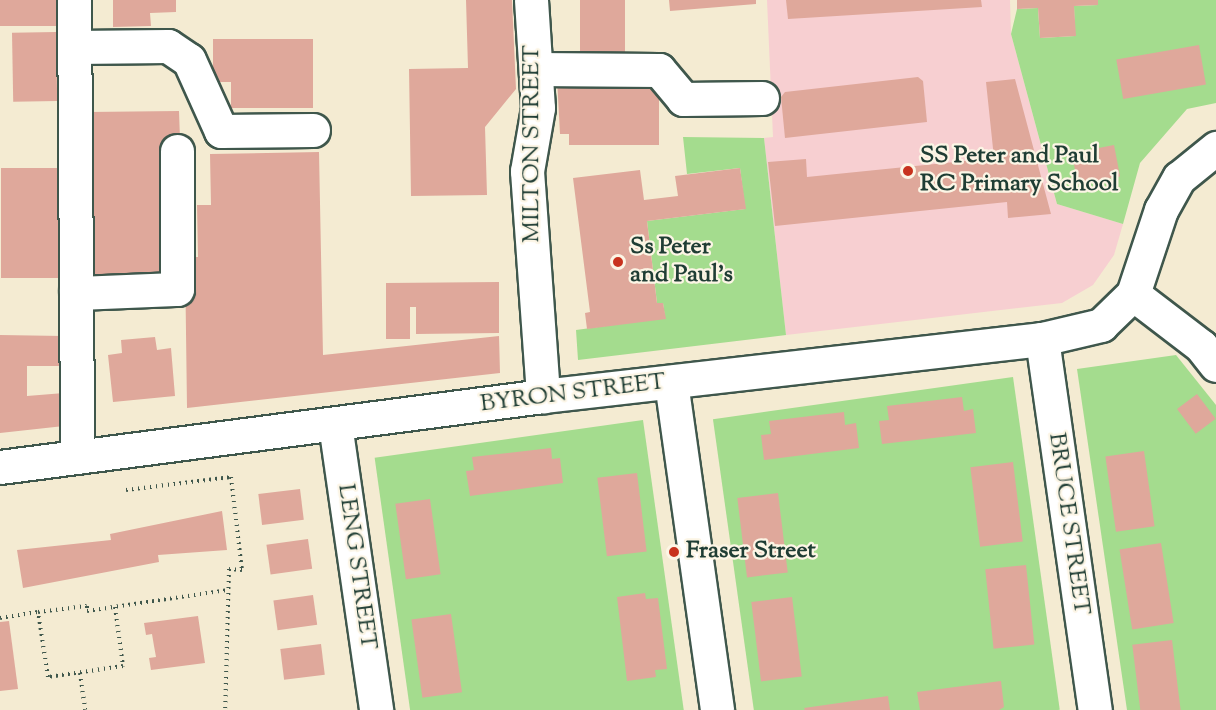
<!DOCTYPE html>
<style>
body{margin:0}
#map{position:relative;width:1216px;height:710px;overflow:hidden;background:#f4ebd2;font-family:"Sorts Mill Goudy",serif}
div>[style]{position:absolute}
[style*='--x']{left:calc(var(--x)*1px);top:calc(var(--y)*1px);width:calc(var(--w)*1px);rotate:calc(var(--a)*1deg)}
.built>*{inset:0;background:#f7cfd1}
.green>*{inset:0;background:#a4dc8e;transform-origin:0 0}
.building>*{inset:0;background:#dfa89b;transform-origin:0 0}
.path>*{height:4px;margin-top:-2px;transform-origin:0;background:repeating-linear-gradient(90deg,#3f574c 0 1.5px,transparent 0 6px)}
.roads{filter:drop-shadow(2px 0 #3f574c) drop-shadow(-2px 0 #3f574c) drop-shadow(0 2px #3f574c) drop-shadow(0 -2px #3f574c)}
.minor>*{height:33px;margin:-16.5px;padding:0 16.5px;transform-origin:16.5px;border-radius:16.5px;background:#fff}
.dots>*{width:16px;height:16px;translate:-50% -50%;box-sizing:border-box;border:3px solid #fcf5e5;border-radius:50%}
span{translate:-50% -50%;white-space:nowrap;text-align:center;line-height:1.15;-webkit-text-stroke:4.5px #fcf5e5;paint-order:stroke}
.street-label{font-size:24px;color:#1f3d34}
.poi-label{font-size:24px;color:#1f3d34;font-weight:700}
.left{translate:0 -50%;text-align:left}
</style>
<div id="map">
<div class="built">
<div style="clip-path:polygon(767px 0,1010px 0,1011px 34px,1057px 204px,1123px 224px,1114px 255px,1093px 285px,1062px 303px,786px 335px,764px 138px,773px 137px)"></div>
</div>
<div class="green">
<div style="clip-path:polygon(1098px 0,1216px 0,1216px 103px,1187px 109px,1140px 163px,1123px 224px,1057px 204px,1011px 34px,1017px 9px,1038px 8px,1040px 38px,1075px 36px,1074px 6px,1098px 5px)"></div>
<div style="clip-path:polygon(683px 137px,764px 138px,786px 335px,578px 360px,576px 330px,665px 318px,663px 303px,657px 303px,647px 221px,745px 209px,740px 168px,687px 174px)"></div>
<div style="clip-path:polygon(1176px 355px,1216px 405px,1216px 710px,1127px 710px,1077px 369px)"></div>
<div style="left:1013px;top:377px;width:336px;height:303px;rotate:82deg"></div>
<div style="left:643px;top:420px;width:293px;height:271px;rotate:82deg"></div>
</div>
<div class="building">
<div style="left:0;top:0;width:56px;height:26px"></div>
<div style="clip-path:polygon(113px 0,176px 0,176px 12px,150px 13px,151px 26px,113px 27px)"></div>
<div style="clip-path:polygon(466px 0,512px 0,516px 89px,485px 127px,487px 195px,411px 196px,409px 69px,468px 68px)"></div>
<div style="left:580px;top:0;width:45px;height:52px"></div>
<div style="clip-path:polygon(669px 0,756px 0,756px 4px,670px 11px)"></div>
<div style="clip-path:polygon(786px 0,981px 0,982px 7px,788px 19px)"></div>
<div style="clip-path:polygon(1017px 0,1098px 0,1098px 5px,1074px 6px,1076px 36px,1040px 38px,1038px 8px,1017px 9px)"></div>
<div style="left:56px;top:32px;width:69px;height:44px;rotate:89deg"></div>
<div style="clip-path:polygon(213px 39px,313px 39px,313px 108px,231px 108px,231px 82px,213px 82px)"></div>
<div style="left:1199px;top:45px;width:40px;height:84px;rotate:80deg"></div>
<div style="clip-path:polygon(918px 77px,923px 81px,927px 122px,785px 138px,781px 97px,785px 92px)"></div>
<div style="clip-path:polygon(557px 78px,659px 78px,659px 145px,569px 145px,569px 134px,560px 134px)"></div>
<div style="clip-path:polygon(1015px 79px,1051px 214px,1008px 218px,1007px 202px,775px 226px,768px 162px,806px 159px,807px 177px,994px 158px,986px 82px)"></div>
<div style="clip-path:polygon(179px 111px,180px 139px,164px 140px,166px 274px,91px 275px,88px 112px)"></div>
<div style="left:1114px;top:145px;width:32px;height:43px;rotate:79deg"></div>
<div style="clip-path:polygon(319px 152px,323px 355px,499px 336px,500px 373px,187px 408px,185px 257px,198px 257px,197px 205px,211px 205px,210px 154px)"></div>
<div style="left:1px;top:168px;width:59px;height:110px"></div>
<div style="clip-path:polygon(740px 168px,746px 209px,647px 221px,657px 303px,663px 303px,666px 319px,587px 329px,585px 313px,590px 312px,573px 178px,640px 170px,644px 200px,678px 196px,675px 176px)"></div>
<div style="clip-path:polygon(499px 282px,499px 333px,416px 334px,416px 307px,410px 307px,410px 339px,386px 339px,386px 283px)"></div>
<div style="clip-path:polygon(0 335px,63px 336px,63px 366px,27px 366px,27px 396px,64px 393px,64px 426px,0 433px)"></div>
<div style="clip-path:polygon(155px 337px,157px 350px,171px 348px,175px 396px,113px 402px,108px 355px,122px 353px,121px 340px)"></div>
<div style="left:1197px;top:394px;width:31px;height:25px;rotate:53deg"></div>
<div style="clip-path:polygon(962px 397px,964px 411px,973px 409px,976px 433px,882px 444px,879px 421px,889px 420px,887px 406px)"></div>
<div style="clip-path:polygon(844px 412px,845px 425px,856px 423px,859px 448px,764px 460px,761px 435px,771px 434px,769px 421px)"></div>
<div style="clip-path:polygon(551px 448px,552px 459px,560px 458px,563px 483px,470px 496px,466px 471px,474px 470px,472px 457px)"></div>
<div style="left:1144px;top:451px;width:76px;height:39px;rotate:82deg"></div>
<div style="left:1013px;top:462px;width:80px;height:43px;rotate:83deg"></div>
<div style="left:637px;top:473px;width:79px;height:40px;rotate:83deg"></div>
<div style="left:300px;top:489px;width:31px;height:42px;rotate:83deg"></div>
<div style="left:778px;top:493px;width:80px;height:41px;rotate:83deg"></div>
<div style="left:430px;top:499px;width:76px;height:35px;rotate:82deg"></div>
<div style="clip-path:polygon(222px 511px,227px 550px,158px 555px,159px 562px,23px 588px,17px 550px,111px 540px,110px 534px)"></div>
<div style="left:308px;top:539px;width:30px;height:42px;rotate:82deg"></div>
<div style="left:1161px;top:543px;width:81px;height:42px;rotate:81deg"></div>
<div style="left:1026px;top:565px;width:80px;height:41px;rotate:84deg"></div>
<div style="clip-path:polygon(645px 593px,646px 599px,658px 598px,667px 669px,655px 670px,656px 677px,627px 681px,617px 597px)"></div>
<div style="left:313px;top:595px;width:30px;height:40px;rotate:82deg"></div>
<div style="left:792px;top:597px;width:80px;height:41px;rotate:83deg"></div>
<div style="left:451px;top:614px;width:79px;height:40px;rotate:82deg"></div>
<div style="clip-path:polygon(198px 616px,205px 663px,151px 670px,149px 658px,156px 657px,154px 646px,152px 634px,146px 635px,144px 623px)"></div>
<div style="clip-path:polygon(9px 621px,18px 689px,0 691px,0 622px)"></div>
<div style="left:1172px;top:640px;width:71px;height:40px;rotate:83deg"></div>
<div style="left:321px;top:644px;width:31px;height:41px;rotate:83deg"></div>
<div style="clip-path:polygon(1001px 681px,1004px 707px,999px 710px,920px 710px,917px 692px)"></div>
<div style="clip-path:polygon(888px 696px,890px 710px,805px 710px,804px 708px)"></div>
</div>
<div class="path">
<div style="--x:126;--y:490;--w:106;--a:-7.1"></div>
<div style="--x:231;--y:477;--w:94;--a:83.3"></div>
<div style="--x:242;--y:570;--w:13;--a:-176"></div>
<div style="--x:229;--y:569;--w:141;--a:91.6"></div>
<div style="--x:115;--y:607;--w:60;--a:82.3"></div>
<div style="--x:123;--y:666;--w:76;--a:171.7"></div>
<div style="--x:48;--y:677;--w:66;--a:-98.7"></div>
<div style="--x:38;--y:612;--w:49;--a:-7"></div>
<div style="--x:87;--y:606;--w:5;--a:90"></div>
<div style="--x:87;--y:611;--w:143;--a:-8.5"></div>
<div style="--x:0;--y:618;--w:38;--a:-9"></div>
<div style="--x:80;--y:673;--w:37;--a:82"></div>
</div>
<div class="roads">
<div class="minor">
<div style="--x:74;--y:0;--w:457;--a:89.6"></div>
<div style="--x:531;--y:0;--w:108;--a:86.3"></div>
<div style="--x:538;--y:108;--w:64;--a:99.9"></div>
<div style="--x:527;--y:171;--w:226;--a:85.9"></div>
<div style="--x:74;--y:47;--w:94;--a:-0.6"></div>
<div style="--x:168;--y:46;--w:25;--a:34"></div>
<div style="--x:189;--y:60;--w:78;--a:65.7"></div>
<div style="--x:221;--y:131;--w:92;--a:-0.6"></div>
<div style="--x:536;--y:69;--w:123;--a:0.5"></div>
<div style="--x:659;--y:70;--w:38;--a:50"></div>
<div style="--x:683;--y:99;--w:79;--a:-0.7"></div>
<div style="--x:76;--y:293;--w:101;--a:-2.3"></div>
<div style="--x:177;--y:289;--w:138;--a:-90"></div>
<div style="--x:1133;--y:294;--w:86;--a:37.4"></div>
<div style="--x:1201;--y:346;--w:24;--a:52"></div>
<div style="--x:1042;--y:339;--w:375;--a:81.9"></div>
<div style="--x:671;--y:382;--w:331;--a:82"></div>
<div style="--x:335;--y:424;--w:289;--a:81.8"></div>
<div style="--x:0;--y:467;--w:548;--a:-7.45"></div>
<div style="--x:543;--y:396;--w:502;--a:-6.52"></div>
<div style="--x:1042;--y:339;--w:61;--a:-13.3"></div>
<div style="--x:1101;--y:325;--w:45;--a:-44.1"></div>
<div style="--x:1133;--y:294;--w:89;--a:-71.6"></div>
<div style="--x:1161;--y:210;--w:37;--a:-61"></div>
<div style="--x:1179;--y:178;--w:48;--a:-39"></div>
</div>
</div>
<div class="dots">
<div style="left:908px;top:171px;background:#c8321e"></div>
<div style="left:618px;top:262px;background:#c8321e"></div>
<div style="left:674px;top:552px;background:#c8321e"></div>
</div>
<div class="street-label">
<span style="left:533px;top:144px;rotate:-90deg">MILTON STREET</span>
<span style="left:573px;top:394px;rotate:-7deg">BYRON STREET</span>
<span style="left:1068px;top:524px;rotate:82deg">BRUCE STREET</span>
<span style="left:356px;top:567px;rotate:82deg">LENG STREET</span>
</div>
<div class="poi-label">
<span class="left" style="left:920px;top:171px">SS Peter and Paul<br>RC Primary School</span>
<span class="left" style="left:630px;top:262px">Ss Peter<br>and Paul's</span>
<span class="left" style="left:686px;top:552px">Fraser Street</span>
</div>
</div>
